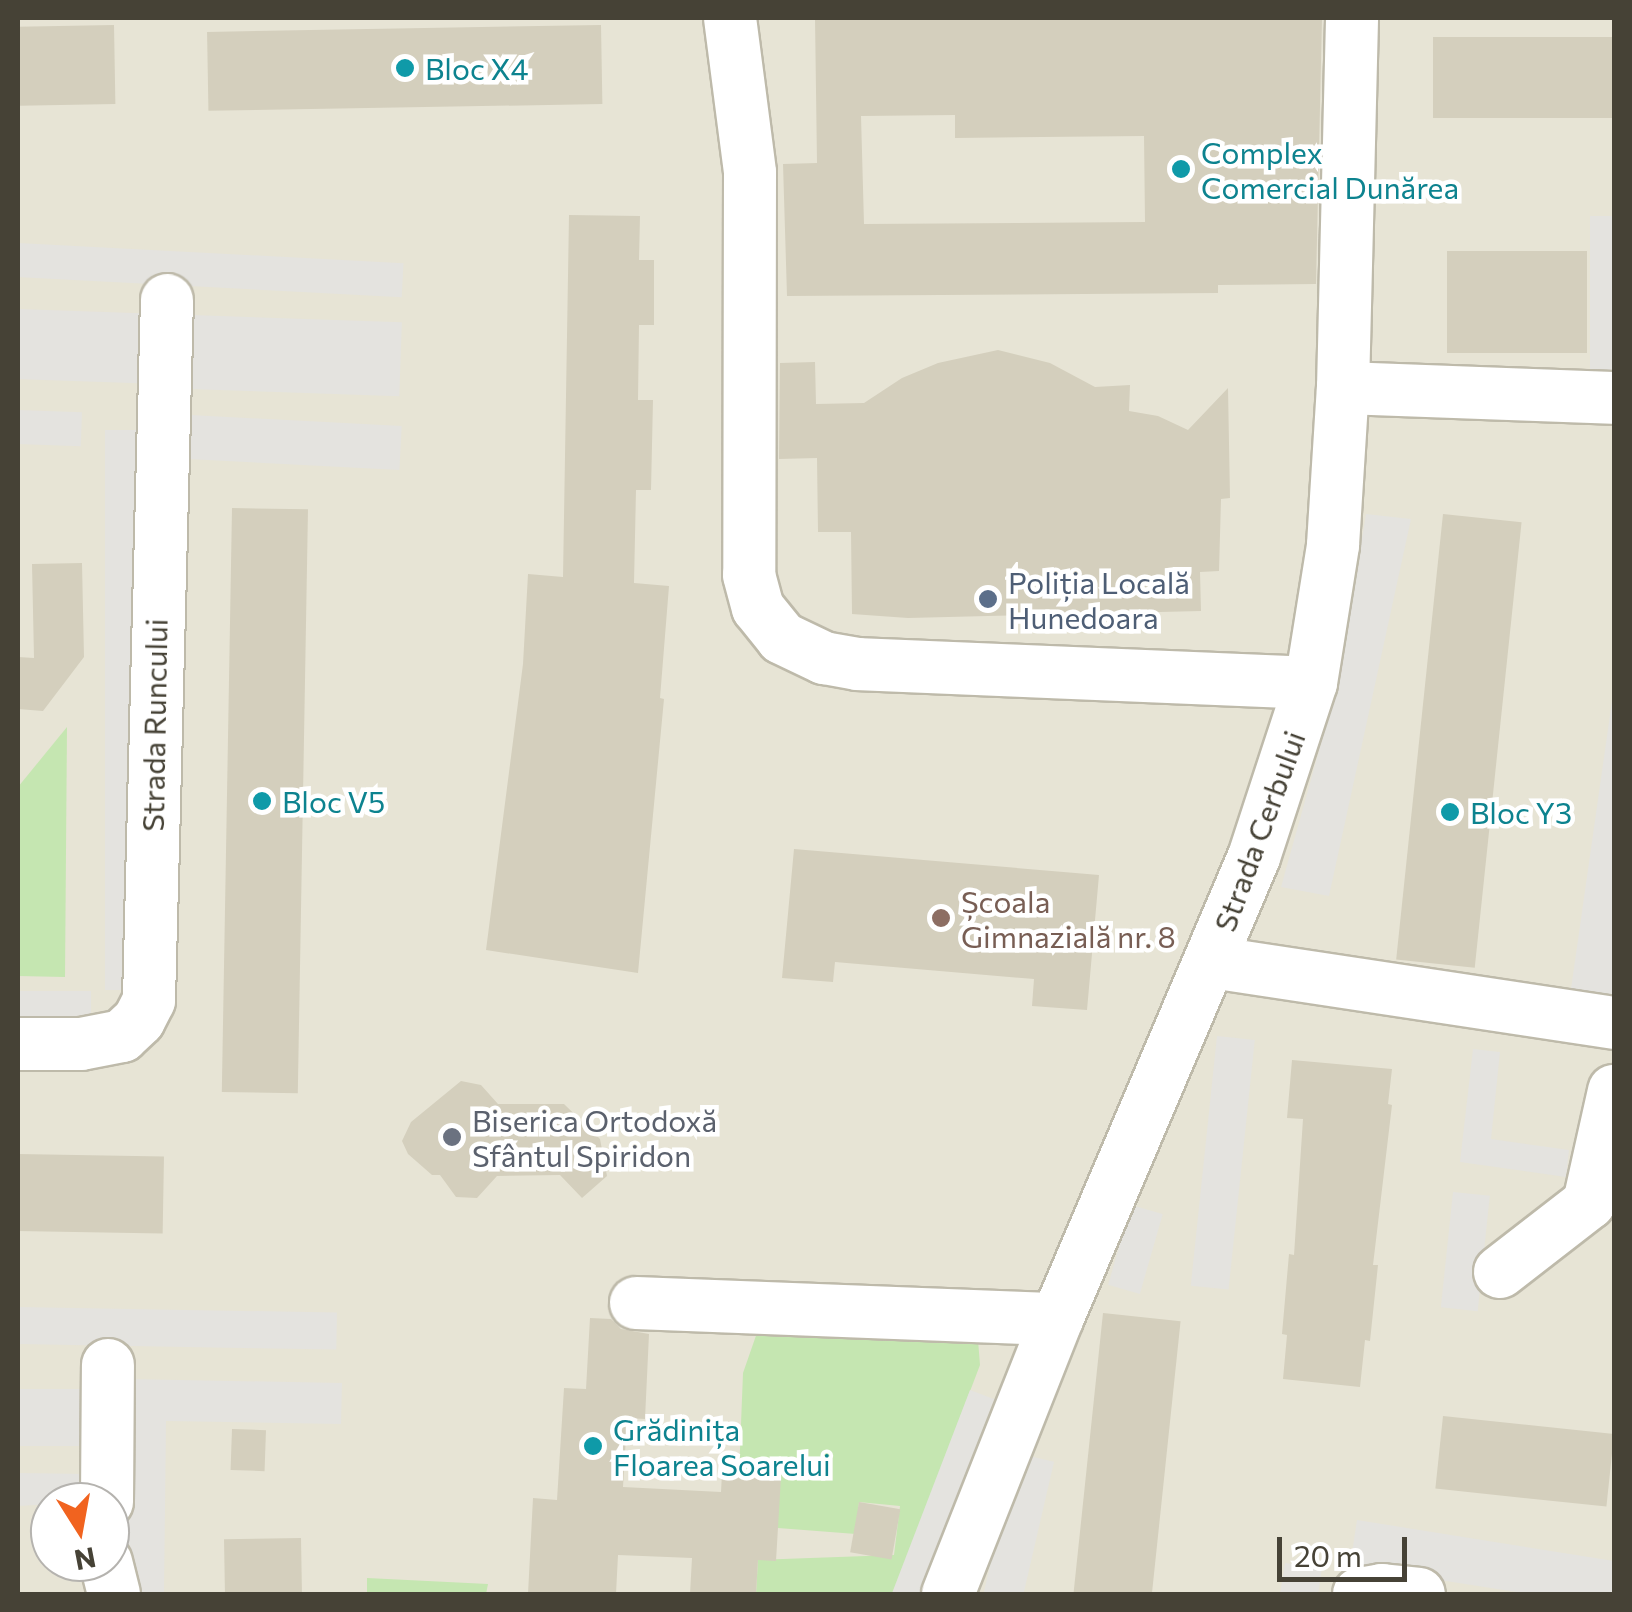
<!DOCTYPE html>
<meta charset="utf-8">
<style>
body{margin:0}
#map{position:relative;width:1632px;height:1612px;overflow:hidden;background:#f3f1e7;font-family:Commissioner,sans-serif}
div>[style]{position:absolute}
[style*='--x']{left:calc(var(--x)*1px);top:calc(var(--y)*1px);width:calc(var(--w)*1px);rotate:calc(var(--a)*1deg)}
.residential>*{inset:0;background:#e7e4d5}
.green>*{inset:0;background:#c5e6b1}
.parking>*{inset:0;background:#e4e3df;transform-origin:0 0}
.building>*{inset:0;background:#d4cfbd;transform-origin:0 0}
.roads{filter:drop-shadow(2px 0 #bebaaa) drop-shadow(-2px 0 #bebaaa) drop-shadow(0 2px #bebaaa) drop-shadow(0 -2px #bebaaa)}
.street>*{height:52px;margin:-26px;padding:0 26px;transform-origin:26px;border-radius:26px;background:#fff}
.dots>*{width:28px;height:28px;translate:-50% -50%;box-sizing:border-box;border:5px solid #fff;border-radius:50%}
span{translate:-50% -50%;white-space:nowrap;text-align:center;line-height:1.15;-webkit-text-stroke:9px #fff;paint-order:stroke}
.culture-label{font-size:30px;color:#0d838f}
.left{translate:0 -50%;text-align:left}
.service-label{font-size:30px;color:#4e5e75}
.street-label{font-size:30px;color:#464236}
.education-label{font-size:30px;color:#785e54}
.worship-label{font-size:30px;color:#5b616d}
.frame{position:absolute;inset:0;border:20px solid #464236;pointer-events:none}
.north{position:absolute;left:30px;top:1482px;width:100px;height:100px;box-sizing:border-box;background:#fff;border:2px solid #b5b3af;border-radius:50%;rotate:169deg;font-size:28px;font-weight:700;line-height:40px;text-align:center;color:#464236}
.north::after{content:'';display:block;margin:auto;width:35px;height:45px;background:#f1631f;clip-path:polygon(50% 0,100% 100%,50% 72%,0 100%)}
.scale{position:absolute;left:1277px;top:1537px;width:130px;height:45px;box-sizing:border-box;border:5px solid #464236;border-top:0;padding-left:12px;font-size:30px;line-height:35px;white-space:nowrap;color:#464236;-webkit-text-stroke:8px #fff;paint-order:stroke}
</style>
<div id="map">
<div class="residential">
<div style="clip-path:polygon(evenodd,18px 18px,1614px 18px,1614px 1594px,18px 1594px,18px 18px,50px 1502px,110px 1502px,110px 1562px,50px 1562px,50px 1502px)"></div>
</div>
<div class="green">
<div style="clip-path:polygon(67px 727px,65px 977px,18px 976px,18px 787px)"></div>
<div style="clip-path:polygon(759px 1327px,978px 1340px,980px 1365px,893px 1594px,756px 1594px,758px 1560px,894px 1555px,900px 1506px,859px 1502px,856px 1534px,778px 1528px,739px 1475px,743px 1373px)"></div>
<div style="clip-path:polygon(367px 1578px,488px 1584px,486px 1594px,367px 1594px)"></div>
</div>
<div class="parking">
<div style="left:1590px;top:216px;width:24px;height:168px"></div>
<div style="left:18px;top:243px;width:386px;height:34px;rotate:3deg"></div>
<div style="left:18px;top:309px;width:130px;height:70px;rotate:2deg"></div>
<div style="left:191px;top:315px;width:211px;height:74px;rotate:2deg"></div>
<div style="left:18px;top:410px;width:64px;height:34px;rotate:2deg"></div>
<div style="left:190px;top:415px;width:212px;height:44px;rotate:3deg"></div>
<div style="left:105px;top:430px;width:38px;height:560px"></div>
<div style="clip-path:polygon(1366px 514px,1411px 519px,1329px 896px,1281px 887px,1339px 679px)"></div>
<div style="clip-path:polygon(1614px 687px,1614px 995px,1571px 989px)"></div>
<div style="left:18px;top:991px;width:73px;height:30px"></div>
<div style="left:1217px;top:1036px;width:38px;height:251px;rotate:6deg"></div>
<div style="clip-path:polygon(1473px 1049px,1500px 1052px,1491px 1139px,1569px 1150px,1566px 1177px,1460px 1162px)"></div>
<div style="left:1453px;top:1192px;width:37px;height:116px;rotate:6deg"></div>
<div style="left:1131px;top:1205px;width:33px;height:83px;rotate:16deg"></div>
<div style="left:18px;top:1307px;width:319px;height:37px;rotate:1deg"></div>
<div style="clip-path:polygon(128px 1379px,342px 1383px,341px 1424px,166px 1421px,164px 1594px,128px 1594px)"></div>
<div style="left:18px;top:1389px;width:70px;height:57px"></div>
<div style="left:970px;top:1390px;width:26px;height:218px;rotate:21deg"></div>
<div style="left:1016px;top:1453px;width:39px;height:144px;rotate:13deg"></div>
<div style="clip-path:polygon(18px 1473px,87px 1474px,87px 1502px,18px 1506px)"></div>
<div style="clip-path:polygon(1357px 1520px,1614px 1561px,1614px 1594px,1529px 1594px,1350px 1566px)"></div>
<div style="clip-path:polygon(1285px 1563px,1322px 1568px,1318px 1594px,1280px 1594px)"></div>
</div>
<div class="building">
<div style="clip-path:polygon(evenodd,815px 18px,1322px 18px,1316px 284px,1218px 285px,1218px 293px,787px 296px,783px 164px,817px 163px,815px 18px,955px 115px,955px 138px,1144px 136px,1145px 222px,864px 224px,861px 116px,955px 115px)"></div>
<div style="left:114px;top:25px;width:79px;height:96px;rotate:89deg"></div>
<div style="left:601px;top:25px;width:79px;height:394px;rotate:89deg"></div>
<div style="left:1614px;top:37px;width:81px;height:181px;rotate:90deg"></div>
<div style="clip-path:polygon(569px 215px,640px 216px,639px 260px,654px 260px,654px 325px,639px 325px,638px 400px,653px 400px,651px 490px,636px 490px,634px 583px,669px 586px,660px 698px,664px 699px,638px 973px,486px 950px,523px 664px,528px 574px,563px 577px)"></div>
<div style="left:1587px;top:251px;width:102px;height:140px;rotate:90deg"></div>
<div style="clip-path:polygon(998px 350px,1050px 363px,1095px 387px,1130px 385px,1129px 411px,1158px 416px,1188px 430px,1228px 388px,1230px 498px,1221px 499px,1219px 571px,1200px 572px,1201px 611px,908px 618px,852px 614px,851px 532px,818px 532px,817px 458px,779px 459px,780px 363px,815px 362px,816px 404px,864px 403px,902px 378px,938px 363px)"></div>
<div style="left:232px;top:508px;width:76px;height:584px;rotate:1deg"></div>
<div style="left:1443px;top:514px;width:79px;height:448px;rotate:6deg"></div>
<div style="clip-path:polygon(82px 563px,84px 657px,43px 711px,18px 709px,18px 657px,34px 658px,32px 564px)"></div>
<div style="clip-path:polygon(794px 849px,1099px 875px,1087px 1010px,1032px 1006px,1034px 979px,835px 962px,833px 982px,782px 978px)"></div>
<div style="clip-path:polygon(1292px 1060px,1392px 1069px,1388px 1104px,1392px 1105px,1373px 1265px,1378px 1265px,1370px 1341px,1365px 1340px,1360px 1387px,1283px 1379px,1287px 1335px,1282px 1334px,1289px 1254px,1294px 1255px,1303px 1119px,1287px 1118px)"></div>
<div style="clip-path:polygon(461px 1081px,481px 1085px,498px 1104px,564px 1104px,600px 1139px,607px 1176px,582px 1198px,560px 1175px,497px 1176px,477px 1198px,456px 1197px,440px 1175px,432px 1175px,408px 1154px,402px 1141px,411px 1122px)"></div>
<div style="left:18px;top:1154px;width:146px;height:77px;rotate:1deg"></div>
<div style="left:1103px;top:1313px;width:78px;height:282px;rotate:6deg"></div>
<div style="clip-path:polygon(590px 1318px,611px 1319px,621px 1329px,649px 1334px,645px 1419px,627px 1418px,623px 1487px,721px 1492px,722px 1473px,781px 1477px,776px 1561px,758px 1560px,756px 1594px,690px 1594px,692px 1558px,618px 1555px,616px 1594px,528px 1594px,533px 1498px,557px 1500px,564px 1388px,586px 1389px)"></div>
<div style="left:1443px;top:1416px;width:172px;height:73px;rotate:6deg"></div>
<div style="left:232px;top:1429px;width:34px;height:41px;rotate:2deg"></div>
<div style="left:859px;top:1502px;width:42px;height:51px;rotate:10deg"></div>
<div style="left:301px;top:1538px;width:56px;height:77px;rotate:89deg"></div>
</div>
<div class="roads">
<div class="street">
<div style="--x:730;--y:18;--w:156;--a:82.6"></div>
<div style="--x:750;--y:173;--w:402;--a:90.1"></div>
<div style="--x:749;--y:575;--w:34;--a:75"></div>
<div style="--x:758;--y:608;--w:38;--a:51"></div>
<div style="--x:782;--y:638;--w:47;--a:25.5"></div>
<div style="--x:824;--y:658;--w:35;--a:10"></div>
<div style="--x:858;--y:664;--w:453;--a:2.4"></div>
<div style="--x:1343;--y:388;--w:271;--a:2.1"></div>
<div style="--x:1211;--y:962;--w:408;--a:8.6"></div>
<div style="--x:18;--y:1044;--w:63;--a:0"></div>
<div style="--x:81;--y:1044;--w:42;--a:-11"></div>
<div style="--x:122;--y:1036;--w:23;--a:-43"></div>
<div style="--x:139;--y:1020;--w:22;--a:-63"></div>
<div style="--x:149;--y:1000;--w:700;--a:-88.53"></div>
<div style="--x:1500;--y:1272;--w:113;--a:-37.8"></div>
<div style="--x:1589;--y:1203;--w:115;--a:-77.4"></div>
<div style="--x:636;--y:1303;--w:421;--a:2.2"></div>
<div style="--x:107;--y:1502;--w:137;--a:-89.6"></div>
<div style="--x:106;--y:1562;--w:33;--a:76"></div>
<div style="--x:948;--y:1594;--w:296;--a:-68.4"></div>
<div style="--x:1057;--y:1319;--w:502;--a:-66.91"></div>
<div style="--x:1254;--y:857;--w:183;--a:-71.9"></div>
<div style="--x:1311;--y:683;--w:140;--a:-80.9"></div>
<div style="--x:1333;--y:545;--w:157;--a:-86.4"></div>
<div style="--x:1343;--y:388;--w:370;--a:-88.6"></div>
<div style="--x:1359;--y:1594;--w:23;--a:-10"></div>
<div style="--x:1382;--y:1590;--w:37;--a:6"></div>
</div>
</div>
<div class="dots">
<div style="left:405px;top:68px;background:#0f9aa8"></div>
<div style="left:1181px;top:169px;background:#0f9aa8"></div>
<div style="left:988px;top:599px;background:#5c6f8a"></div>
<div style="left:262px;top:801px;background:#0f9aa8"></div>
<div style="left:1450px;top:812px;background:#0f9aa8"></div>
<div style="left:941px;top:918px;background:#8d6e63"></div>
<div style="left:452px;top:1137px;background:#6b7280"></div>
<div style="left:593px;top:1446px;background:#0f9aa8"></div>
</div>
<div class="culture-label">
<span class="left" style="left:425px;top:68px">Bloc X4</span>
<span class="left" style="left:1201px;top:169px">Complex<br>Comercial Dunărea</span>
<span class="left" style="left:282px;top:801px">Bloc V5</span>
<span class="left" style="left:1470px;top:812px">Bloc Y3</span>
<span class="left" style="left:613px;top:1446px">Grădinița<br>Floarea Soarelui</span>
</div>
<div class="service-label">
<span class="left" style="left:1008px;top:599px">Poliția Locală<br>Hunedoara</span>
</div>
<div class="street-label">
<span style="left:154px;top:725px;rotate:-89deg">Strada Runcului</span>
<span style="left:1259px;top:831px;rotate:-70deg">Strada Cerbului</span>
</div>
<div class="education-label">
<span class="left" style="left:961px;top:918px">Școala<br>Gimnazială nr. 8</span>
</div>
<div class="worship-label">
<span class="left" style="left:472px;top:1137px">Biserica Ortodoxă<br>Sfântul Spiridon</span>
</div>
<div class="frame"></div>
<div class="north">N</div>
<div class="scale">20 m</div>
</div>
